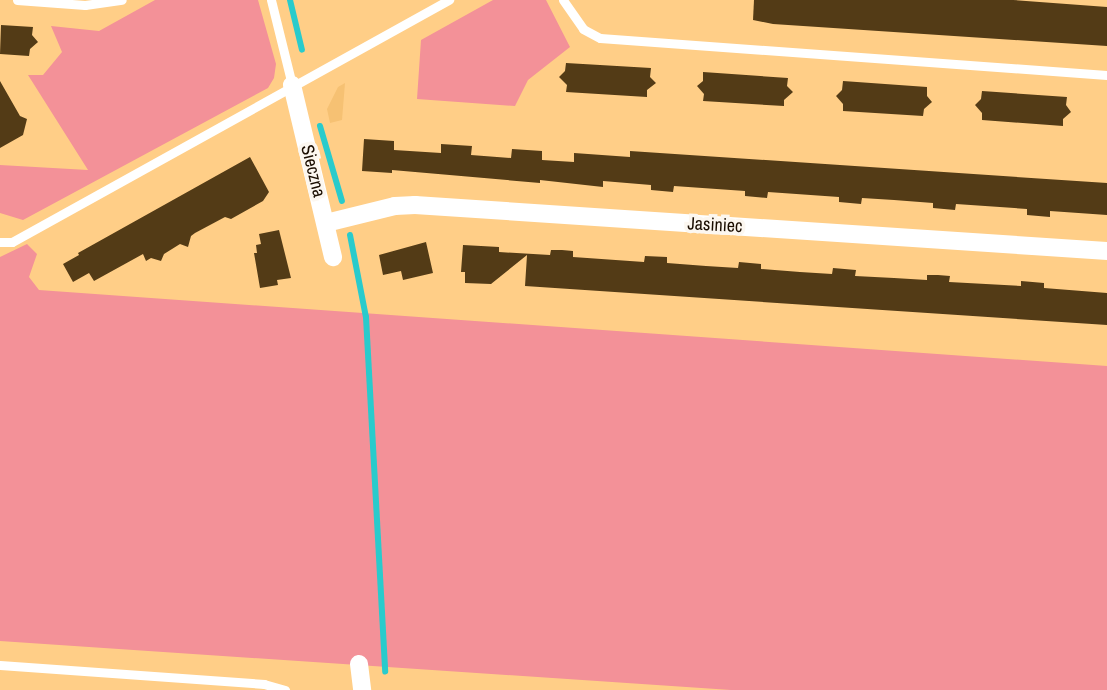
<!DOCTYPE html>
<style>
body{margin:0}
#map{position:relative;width:1107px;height:690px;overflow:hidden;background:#ffce87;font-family:"Archivo Narrow",sans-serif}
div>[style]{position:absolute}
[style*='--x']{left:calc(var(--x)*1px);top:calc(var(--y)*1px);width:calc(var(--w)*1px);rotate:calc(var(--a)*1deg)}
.built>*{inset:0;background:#f6c173}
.green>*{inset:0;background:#f39198}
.stream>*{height:6px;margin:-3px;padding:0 3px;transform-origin:3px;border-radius:3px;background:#29cbcc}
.building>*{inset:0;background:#533b16}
.lane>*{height:9px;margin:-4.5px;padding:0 4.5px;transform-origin:4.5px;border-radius:4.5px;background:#fff}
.street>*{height:18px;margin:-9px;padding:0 9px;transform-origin:9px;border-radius:9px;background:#fff}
span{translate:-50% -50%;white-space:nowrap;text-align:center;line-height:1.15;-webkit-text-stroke:7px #fcf7f0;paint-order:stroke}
.street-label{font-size:18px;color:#1a0d00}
</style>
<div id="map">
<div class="built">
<div style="clip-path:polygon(345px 83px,342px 120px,330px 123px,327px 109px,338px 87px)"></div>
</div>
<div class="green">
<div style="clip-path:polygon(155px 0,258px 0,276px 64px,274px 78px,268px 88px,23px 220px,0 213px,0 165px,88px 170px,28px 75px,43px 75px,62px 52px,51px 26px,99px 31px)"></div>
<div style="clip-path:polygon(493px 0,546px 0,570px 47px,528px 80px,515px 106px,417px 99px,421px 40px)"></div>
<div style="clip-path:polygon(27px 244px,37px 254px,29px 277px,39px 290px,1107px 366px,1107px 690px,731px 690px,0 641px,0 257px)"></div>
</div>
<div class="stream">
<div style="--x:290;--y:0;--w:51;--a:76.5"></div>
<div style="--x:320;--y:126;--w:78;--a:73.7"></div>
<div style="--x:350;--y:235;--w:84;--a:79"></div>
<div style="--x:366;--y:317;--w:355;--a:86.9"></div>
</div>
<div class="building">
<div style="clip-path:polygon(754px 0,1013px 0,1107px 7px,1107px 46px,773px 24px,753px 20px)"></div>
<div style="clip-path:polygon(1px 25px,33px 27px,32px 35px,38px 42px,30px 49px,29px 56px,0 54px)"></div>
<div style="clip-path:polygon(566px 63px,651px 68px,650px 77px,656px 83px,647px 90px,647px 97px,566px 92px,567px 85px,559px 77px,565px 71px)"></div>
<div style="clip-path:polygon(703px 72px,788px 78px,787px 86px,793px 92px,784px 100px,784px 106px,703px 101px,704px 94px,697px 86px,703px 81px)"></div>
<div style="clip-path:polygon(0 81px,20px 116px,27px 119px,23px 135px,0 148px)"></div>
<div style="clip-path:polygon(843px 81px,927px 87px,927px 96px,932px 102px,924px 109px,923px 116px,843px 111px,843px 104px,836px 96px,842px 90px)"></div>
<div style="clip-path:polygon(982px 91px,1067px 97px,1066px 105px,1071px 112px,1063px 119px,1063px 126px,982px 120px,982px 113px,975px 105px,981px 99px)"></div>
<div style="clip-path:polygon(364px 139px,394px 141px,394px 150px,441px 153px,441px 144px,472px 146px,471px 155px,511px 158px,512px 149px,542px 151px,542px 160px,574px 162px,574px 153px,630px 157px,630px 151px,1107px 183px,1107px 215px,1050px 211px,1050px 217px,1027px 215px,1027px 209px,956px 204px,955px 210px,933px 208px,933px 203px,894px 200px,862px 198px,861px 204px,839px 202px,839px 197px,768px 192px,767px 198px,745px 196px,745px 191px,674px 186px,673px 192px,651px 190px,651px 185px,603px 181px,603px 187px,540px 180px,540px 183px,392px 170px,392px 173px,362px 171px)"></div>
<div style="clip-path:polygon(250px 157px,269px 192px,263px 201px,231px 219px,225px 217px,195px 233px,191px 236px,188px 247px,180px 244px,164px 254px,161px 261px,151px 258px,146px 261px,143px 254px,94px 281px,89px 273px,73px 282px,63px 264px,79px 255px,78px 253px)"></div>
<div style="clip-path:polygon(279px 230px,291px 278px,277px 280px,278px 285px,260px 288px,254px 253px,257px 253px,256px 245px,261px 244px,259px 234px)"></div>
<div style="clip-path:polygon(426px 242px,433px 273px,403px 280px,401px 271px,383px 275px,379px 255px)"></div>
<div style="clip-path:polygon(463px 245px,499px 247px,499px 252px,550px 255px,551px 250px,562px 250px,573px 251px,573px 257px,644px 262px,645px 256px,667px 257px,667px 263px,706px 266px,738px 268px,739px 262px,761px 264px,761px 269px,800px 272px,832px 274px,833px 268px,856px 270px,855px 276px,894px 278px,927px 280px,927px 275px,938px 275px,950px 276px,949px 282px,1021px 286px,1021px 281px,1044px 283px,1044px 288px,1107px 293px,1107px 325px,525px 286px,527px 255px,491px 284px,465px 283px,465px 272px,461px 272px)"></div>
</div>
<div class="lane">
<div style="--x:17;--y:0;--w:68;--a:4.2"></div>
<div style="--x:85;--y:5;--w:37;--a:-8"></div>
<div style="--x:271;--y:0;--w:88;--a:76.1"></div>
<div style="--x:563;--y:0;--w:35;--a:55"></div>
<div style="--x:583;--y:29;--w:19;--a:28"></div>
<div style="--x:600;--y:38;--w:508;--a:4.17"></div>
<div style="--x:0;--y:242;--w:12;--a:0"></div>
<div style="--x:12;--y:242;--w:500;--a:-29"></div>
<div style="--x:0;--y:665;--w:265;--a:4.1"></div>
<div style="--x:264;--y:684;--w:22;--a:16"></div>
</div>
<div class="street">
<div style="--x:292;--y:85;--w:177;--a:76.6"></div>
<div style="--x:326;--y:223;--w:71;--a:-13.8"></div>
<div style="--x:395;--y:206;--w:20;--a:-3"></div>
<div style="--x:415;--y:205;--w:694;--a:3.8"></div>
<div style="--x:359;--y:664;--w:26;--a:83"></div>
</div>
<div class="street-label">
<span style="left:313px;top:171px;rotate:76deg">Sieczna</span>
<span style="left:715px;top:225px;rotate:3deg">Jasiniec</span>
</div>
</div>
